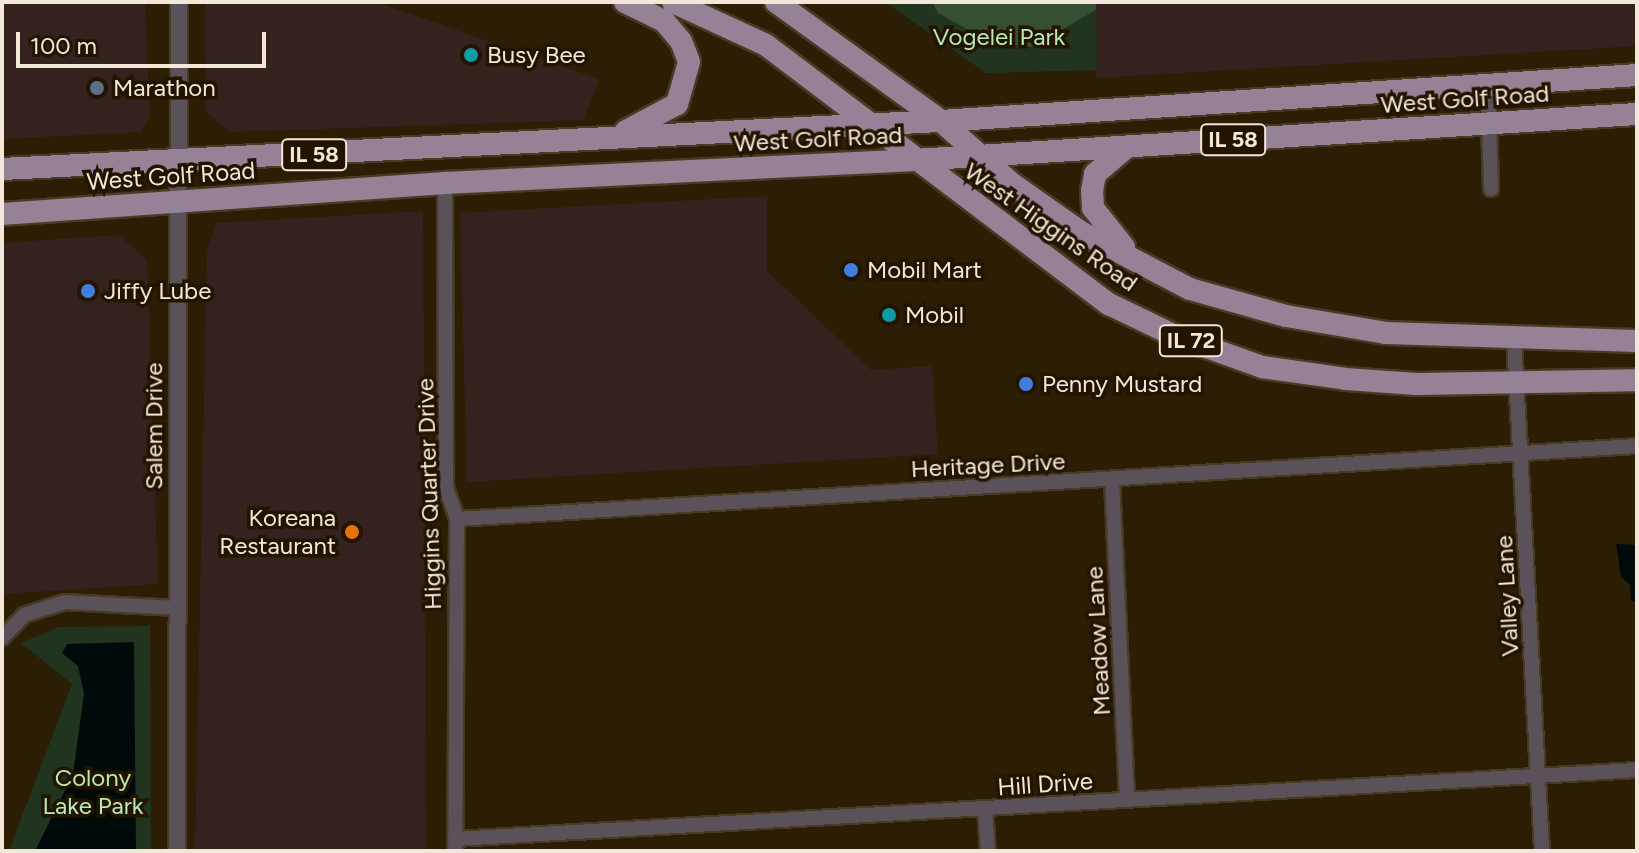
<!DOCTYPE html>
<style>
body{margin:0}
#map{position:relative;width:1639px;height:853px;overflow:hidden;background:#2c1e05;font-family:Figtree,sans-serif}
div>[style]{position:absolute}
[style*='--x']{left:calc(var(--x)*1px);top:calc(var(--y)*1px);width:calc(var(--w)*1px);rotate:calc(var(--a)*1deg)}
.commercial>*{inset:0;background:#35221e}
.green>*{inset:0;background:#213420}
.forest>*{inset:0;background:#354f32}
.water>*{inset:0;background:#000a0a}
.roads{filter:drop-shadow(2px 0 #483a23) drop-shadow(-2px 0 #483a23) drop-shadow(0 2px #483a23) drop-shadow(0 -2px #483a23)}
.minor>*{height:14px;margin:-7px;padding:0 7px;transform-origin:7px;border-radius:7px;background:#5b515b}
.tertiary>*{height:16px;margin:-8px;padding:0 8px;transform-origin:8px;border-radius:8px;background:#5b515b}
.primary>*{height:22px;margin:-11px;padding:0 11px;transform-origin:11px;border-radius:11px;background:#958296}
.dots>*{width:22px;height:22px;translate:-50% -50%;box-sizing:border-box;border:4px solid #221400;border-radius:50%}
span{translate:-50% -50%;white-space:nowrap;text-align:center;line-height:1.15;-webkit-text-stroke:7px #221400;paint-order:stroke}
.shield-label span{padding:2px 6px;background:#221400;border:2px solid;border-radius:6px;-webkit-text-stroke-width:0}
.shield-label{font-size:22px;color:#f1e8d9;font-weight:700}
.park-label{font-size:24px;color:#b9e9b3}
.poi-label{font-size:24px;color:#f1e8d9}
.left{translate:0 -50%;text-align:left}
.right{translate:-100% -50%;text-align:right}
.street-label{font-size:24px;color:#f1e8d9}
.frame{position:absolute;inset:0;border:4px solid #f1e8d9;pointer-events:none}
.scale{position:absolute;left:16px;top:32px;width:250px;height:36px;box-sizing:border-box;border:4px solid #f1e8d9;border-top:0;padding-left:10px;font-size:24px;line-height:28px;white-space:nowrap;color:#f1e8d9;-webkit-text-stroke:6px #221400;paint-order:stroke}
</style>
<div id="map">
<div class="commercial">
<div style="clip-path:polygon(2px 2px,145px 2px,150px 116px,141px 132px,2px 139px)"></div>
<div style="clip-path:polygon(205px 2px,375px 2px,599px 79px,584px 120px,230px 132px,206px 112px)"></div>
<div style="clip-path:polygon(1096px 2px,1637px 2px,1637px 46px,1096px 78px)"></div>
<div style="clip-path:polygon(767px 196px,767px 271px,871px 370px,932px 366px,938px 454px,467px 482px,460px 213px)"></div>
<div style="clip-path:polygon(423px 211px,426px 851px,195px 851px,207px 251px,216px 223px)"></div>
<div style="clip-path:polygon(118px 235px,147px 260px,158px 584px,2px 594px,2px 243px)"></div>
</div>
<div class="green">
<div style="clip-path:polygon(885px 2px,1096px 2px,1097px 70px,986px 73px)"></div>
<div style="clip-path:polygon(150px 626px,151px 851px,9px 851px,72px 684px,21px 643px,59px 627px)"></div>
</div>
<div class="forest">
<div style="clip-path:polygon(932px 2px,1096px 2px,1096px 10px,1031px 47px,990px 42px,938px 13px)"></div>
</div>
<div class="water">
<div style="clip-path:polygon(1616px 544px,1637px 545px,1637px 601px,1631px 601px,1630px 585px,1621px 577px)"></div>
<div style="clip-path:polygon(134px 642px,136px 851px,35px 851px,73px 774px,84px 694px,78px 666px,62px 653px,67px 644px)"></div>
</div>
<div class="roads">
<div class="minor">
<div style="--x:1488;--y:86;--w:103;--a:88.3"></div>
<div style="--x:445;--y:183;--w:305;--a:89.8"></div>
<div style="--x:446;--y:488;--w:33;--a:70"></div>
<div style="--x:457;--y:519;--w:332;--a:90.3"></div>
<div style="--x:1514;--y:340;--w:512;--a:86.86"></div>
<div style="--x:1112;--y:480;--w:320;--a:87.3"></div>
<div style="--x:457;--y:519;--w:1182;--a:-3.54"></div>
<div style="--x:2;--y:638;--w:32;--a:-46"></div>
<div style="--x:24;--y:615;--w:43;--a:-17.6"></div>
<div style="--x:65;--y:602;--w:112;--a:3.1"></div>
<div style="--x:985;--y:810;--w:41;--a:85.8"></div>
<div style="--x:455;--y:839;--w:1184;--a:-3.34"></div>
</div>
<div class="tertiary">
<div style="--x:177;--y:851;--w:849;--a:-89.87"></div>
</div>
<div class="primary">
<div style="--x:625;--y:2;--w:43;--a:26"></div>
<div style="--x:664;--y:21;--w:26;--a:50"></div>
<div style="--x:681;--y:41;--w:22;--a:69"></div>
<div style="--x:689;--y:62;--w:44;--a:105.9"></div>
<div style="--x:677;--y:104;--w:58;--a:152.1"></div>
<div style="--x:673;--y:2;--w:102;--a:24.8"></div>
<div style="--x:766;--y:45;--w:430;--a:37.1"></div>
<div style="--x:1109;--y:304;--w:71;--a:25.8"></div>
<div style="--x:1173;--y:335;--w:95;--a:19.8"></div>
<div style="--x:1262;--y:367;--w:85;--a:8.1"></div>
<div style="--x:1346;--y:379;--w:70;--a:4.1"></div>
<div style="--x:1416;--y:384;--w:221;--a:-1"></div>
<div style="--x:776;--y:2;--w:203;--a:35.8"></div>
<div style="--x:941;--y:121;--w:94;--a:41.5"></div>
<div style="--x:1011;--y:183;--w:83;--a:35.2"></div>
<div style="--x:1079;--y:231;--w:125;--a:27.6"></div>
<div style="--x:1190;--y:289;--w:100;--a:15.7"></div>
<div style="--x:1286;--y:316;--w:101;--a:9.6"></div>
<div style="--x:1386;--y:333;--w:251;--a:1.8"></div>
<div style="--x:2;--y:169;--w:940;--a:-2.93"></div>
<div style="--x:941;--y:121;--w:698;--a:-3.78"></div>
<div style="--x:2;--y:214;--w:444;--a:-4"></div>
<div style="--x:445;--y:183;--w:471;--a:-2.8"></div>
<div style="--x:915;--y:160;--w:723;--a:-3.65"></div>
<div style="--x:1124;--y:247;--w:50;--a:-128.5"></div>
<div style="--x:1093;--y:208;--w:17;--a:-93"></div>
<div style="--x:1092;--y:191;--w:17;--a:-80"></div>
<div style="--x:1095;--y:174;--w:43;--a:-40.3"></div>
</div>
</div>
<div class="dots">
<div style="left:471px;top:55px;background:#0f9aa8"></div>
<div style="left:97px;top:88px;background:#5c6f8a"></div>
<div style="left:851px;top:270px;background:#3f7fe0"></div>
<div style="left:88px;top:291px;background:#3f7fe0"></div>
<div style="left:889px;top:315px;background:#0f9aa8"></div>
<div style="left:1026px;top:384px;background:#3f7fe0"></div>
<div style="left:352px;top:532px;background:#e8710a"></div>
</div>
<div class="shield-label">
<span style="left:1233px;top:140px">IL 58</span>
<span style="left:314px;top:155px">IL 58</span>
<span style="left:1191px;top:341px">IL 72</span>
</div>
<div class="park-label">
<span style="left:999px;top:37px">Vogelei Park</span>
<span style="left:93px;top:792px">Colony<br>Lake Park</span>
</div>
<div class="poi-label">
<span class="left" style="left:487px;top:55px">Busy Bee</span>
<span class="left" style="left:113px;top:88px">Marathon</span>
<span class="left" style="left:867px;top:270px">Mobil Mart</span>
<span class="left" style="left:104px;top:291px">Jiffy Lube</span>
<span class="left" style="left:905px;top:315px">Mobil</span>
<span class="left" style="left:1042px;top:384px">Penny Mustard</span>
<span class="right" style="left:336px;top:532px">Koreana<br>Restaurant</span>
</div>
<div class="street-label">
<span style="left:1465px;top:99px;rotate:-4deg">West Golf Road</span>
<span style="left:818px;top:139px;rotate:-3deg">West Golf Road</span>
<span style="left:171px;top:176px;rotate:-4deg">West Golf Road</span>
<span style="left:1051px;top:227px;rotate:35deg">West Higgins Road</span>
<span style="left:154px;top:426px;rotate:-90deg">Salem Drive</span>
<span style="left:988px;top:465px;rotate:-3deg">Heritage Drive</span>
<span style="left:429px;top:494px;rotate:-92deg">Higgins Quarter Drive</span>
<span style="left:1507px;top:596px;rotate:-93deg">Valley Lane</span>
<span style="left:1098px;top:641px;rotate:-93deg">Meadow Lane</span>
<span style="left:1045px;top:784px;rotate:-4deg">Hill Drive</span>
</div>
<div class="frame"></div>
<div class="scale">100 m</div>
</div>
